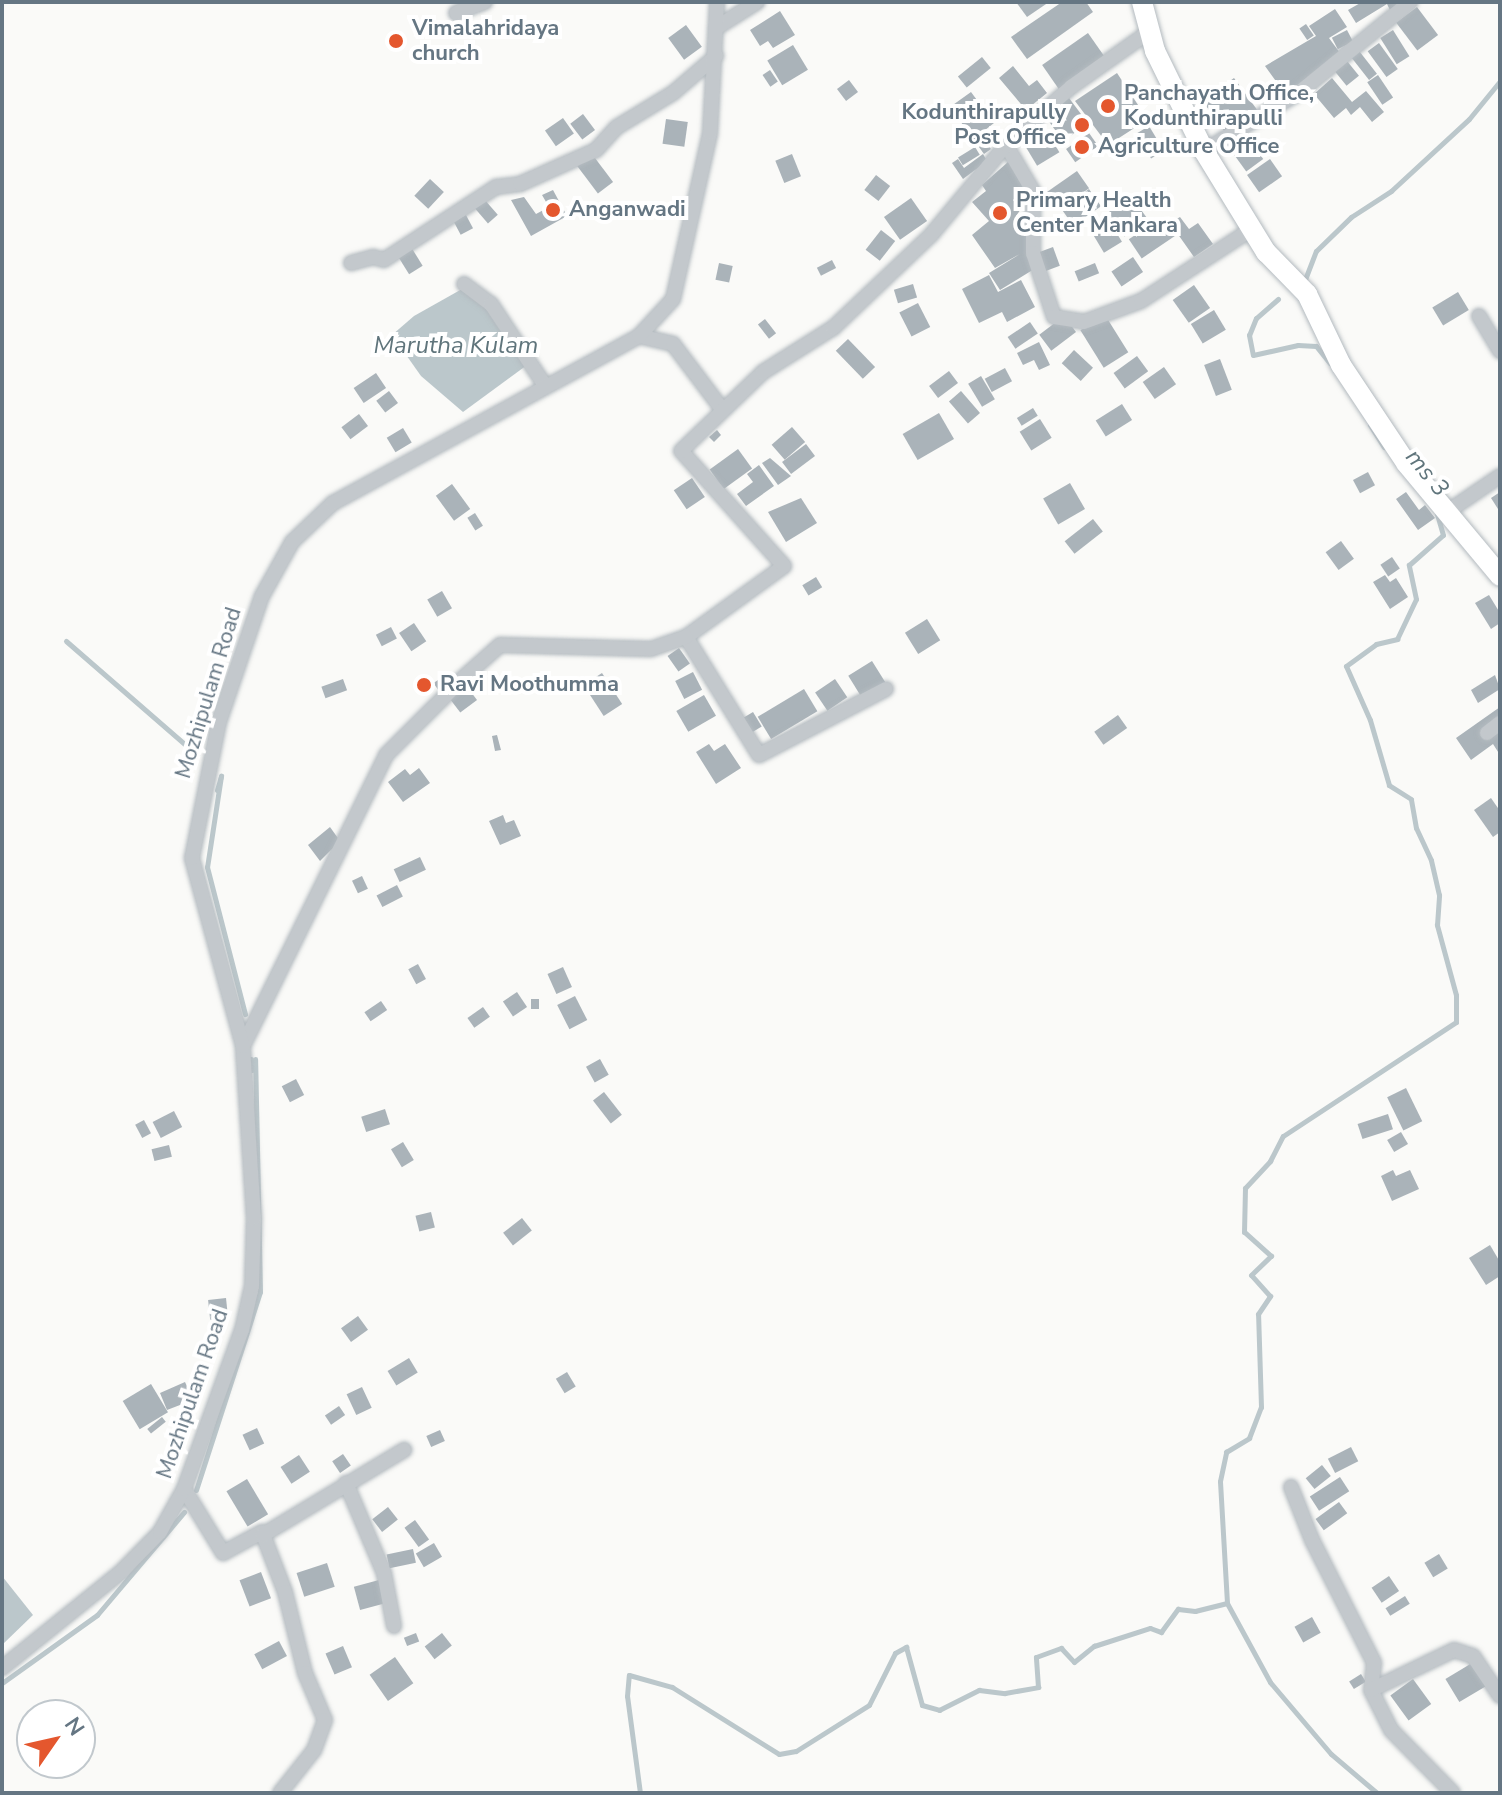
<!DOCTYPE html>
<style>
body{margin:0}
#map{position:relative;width:1502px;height:1795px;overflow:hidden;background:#fafaf8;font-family:"Nunito Sans",sans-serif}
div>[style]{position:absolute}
.water>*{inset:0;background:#bbc7cb}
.stream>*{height:5px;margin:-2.5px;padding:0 2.5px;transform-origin:2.5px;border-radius:2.5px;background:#bbc7cb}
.building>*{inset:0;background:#aab3b9;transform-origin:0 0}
.roads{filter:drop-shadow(0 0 2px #b3babf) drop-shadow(0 0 2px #b3babf)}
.street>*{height:14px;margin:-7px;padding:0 7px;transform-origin:7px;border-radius:7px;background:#c3c8cc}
.secondary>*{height:20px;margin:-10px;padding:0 10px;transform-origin:10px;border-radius:10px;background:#fff}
.dots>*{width:22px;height:22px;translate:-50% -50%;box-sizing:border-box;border:4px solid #fff;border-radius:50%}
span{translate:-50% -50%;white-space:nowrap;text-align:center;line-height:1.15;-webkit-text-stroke:8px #fff;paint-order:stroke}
.poi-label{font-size:22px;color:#657683;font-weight:700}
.left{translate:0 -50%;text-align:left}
.right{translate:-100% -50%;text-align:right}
.street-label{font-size:22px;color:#657683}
.water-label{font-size:24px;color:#60757c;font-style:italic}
.frame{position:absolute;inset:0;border:4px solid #657683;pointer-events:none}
.north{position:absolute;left:16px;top:1699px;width:80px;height:80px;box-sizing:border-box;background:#fff;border:2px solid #c1c8cd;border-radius:50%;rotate:56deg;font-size:22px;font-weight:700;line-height:32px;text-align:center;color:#657683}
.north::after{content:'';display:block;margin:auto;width:28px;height:36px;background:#e4572e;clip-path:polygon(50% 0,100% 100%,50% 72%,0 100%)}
</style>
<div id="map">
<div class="water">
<div style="clip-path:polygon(462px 289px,486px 304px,527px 365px,463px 412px,421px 376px,392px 335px,414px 316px)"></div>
<div style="clip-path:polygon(2px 1576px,33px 1615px,2px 1645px)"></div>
</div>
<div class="stream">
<div style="left:1304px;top:282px;width:33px;rotate:-69deg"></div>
<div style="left:1316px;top:251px;width:49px;rotate:-44.2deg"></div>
<div style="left:1351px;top:217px;width:48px;rotate:-33deg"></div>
<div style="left:1391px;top:191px;width:106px;rotate:-42.7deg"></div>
<div style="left:1469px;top:119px;width:49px;rotate:-50.8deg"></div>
<div style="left:1278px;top:299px;width:29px;rotate:139deg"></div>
<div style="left:1256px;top:318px;width:18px;rotate:112deg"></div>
<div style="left:1249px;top:335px;width:20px;rotate:79deg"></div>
<div style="left:1253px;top:355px;width:46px;rotate:-12.5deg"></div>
<div style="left:1298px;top:345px;width:18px;rotate:3deg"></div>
<div style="left:1316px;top:346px;width:22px;rotate:51deg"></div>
<div style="left:1370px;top:425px;width:26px;rotate:58deg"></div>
<div style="left:66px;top:641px;width:174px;rotate:41deg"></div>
<div style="left:217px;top:790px;width:15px;rotate:-74deg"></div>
<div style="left:221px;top:776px;width:92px;rotate:98.7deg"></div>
<div style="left:207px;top:867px;width:152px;rotate:75.5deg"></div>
<div style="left:251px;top:1059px;width:11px;rotate:85deg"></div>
<div style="left:196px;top:1490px;width:208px;rotate:-72.1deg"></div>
<div style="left:260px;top:1292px;width:233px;rotate:-91.2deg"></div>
<div style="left:2px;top:1683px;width:117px;rotate:-35.6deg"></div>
<div style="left:97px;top:1615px;width:135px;rotate:-49.8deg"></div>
<div style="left:640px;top:1793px;width:98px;rotate:-97.6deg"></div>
<div style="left:627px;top:1696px;width:21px;rotate:-85deg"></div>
<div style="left:629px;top:1675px;width:45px;rotate:15.6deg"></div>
<div style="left:672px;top:1687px;width:126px;rotate:32.1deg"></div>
<div style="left:779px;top:1754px;width:17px;rotate:-10deg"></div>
<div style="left:796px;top:1751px;width:86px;rotate:-32.2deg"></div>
<div style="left:869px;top:1705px;width:58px;rotate:-63.4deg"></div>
<div style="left:895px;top:1653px;width:13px;rotate:-29deg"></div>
<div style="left:906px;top:1647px;width:60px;rotate:74.6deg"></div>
<div style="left:922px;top:1705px;width:18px;rotate:16deg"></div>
<div style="left:939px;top:1710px;width:45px;rotate:-26.6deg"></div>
<div style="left:979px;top:1690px;width:26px;rotate:7deg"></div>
<div style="left:1005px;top:1693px;width:34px;rotate:-10deg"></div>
<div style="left:1038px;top:1687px;width:30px;rotate:-94deg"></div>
<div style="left:1036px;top:1657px;width:27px;rotate:-20deg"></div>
<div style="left:1061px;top:1648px;width:19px;rotate:47deg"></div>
<div style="left:1074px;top:1662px;width:26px;rotate:-39deg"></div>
<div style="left:1094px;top:1646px;width:59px;rotate:-17.8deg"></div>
<div style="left:1150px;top:1628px;width:12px;rotate:20deg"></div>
<div style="left:1161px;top:1632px;width:29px;rotate:-54deg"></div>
<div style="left:1178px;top:1609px;width:17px;rotate:7deg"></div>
<div style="left:1195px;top:1611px;width:33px;rotate:-14deg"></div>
<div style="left:1377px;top:1793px;width:60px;rotate:-139.7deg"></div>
<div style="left:1331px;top:1754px;width:94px;rotate:-130.3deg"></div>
<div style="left:1270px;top:1682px;width:90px;rotate:-118.6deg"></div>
<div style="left:1227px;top:1603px;width:122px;rotate:-93.3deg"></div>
<div style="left:1220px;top:1481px;width:30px;rotate:-78deg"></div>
<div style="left:1226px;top:1452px;width:27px;rotate:-31deg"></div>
<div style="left:1249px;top:1438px;width:33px;rotate:-69deg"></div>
<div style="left:1261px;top:1407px;width:93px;rotate:-91.8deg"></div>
<div style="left:1258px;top:1314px;width:22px;rotate:-56deg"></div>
<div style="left:1270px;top:1296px;width:28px;rotate:-132deg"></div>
<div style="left:1251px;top:1275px;width:28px;rotate:-44deg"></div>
<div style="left:1271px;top:1256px;width:36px;rotate:-138deg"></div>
<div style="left:1244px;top:1232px;width:44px;rotate:-88.7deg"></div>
<div style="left:1245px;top:1188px;width:37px;rotate:-47deg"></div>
<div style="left:1270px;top:1161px;width:28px;rotate:-63deg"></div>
<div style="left:1283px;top:1136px;width:207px;rotate:-33.4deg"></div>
<div style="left:1456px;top:1022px;width:27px;rotate:-90deg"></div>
<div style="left:1456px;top:995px;width:73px;rotate:-105.2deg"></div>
<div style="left:1437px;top:925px;width:30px;rotate:-86deg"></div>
<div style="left:1439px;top:895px;width:36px;rotate:-103deg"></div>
<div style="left:1431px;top:860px;width:35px;rotate:-115deg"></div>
<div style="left:1416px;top:828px;width:29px;rotate:-100deg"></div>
<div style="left:1411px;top:799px;width:26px;rotate:-148deg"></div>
<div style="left:1389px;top:785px;width:68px;rotate:-106.3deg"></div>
<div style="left:1370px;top:720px;width:59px;rotate:-114deg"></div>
<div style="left:1346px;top:666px;width:37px;rotate:-36deg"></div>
<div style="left:1376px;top:644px;width:22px;rotate:-13deg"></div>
<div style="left:1397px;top:639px;width:44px;rotate:-64.6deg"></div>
<div style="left:1416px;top:599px;width:35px;rotate:-102deg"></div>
<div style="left:1409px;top:565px;width:45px;rotate:-41.4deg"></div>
<div style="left:1443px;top:535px;width:22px;rotate:-106deg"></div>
</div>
<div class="building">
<div style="clip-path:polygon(1016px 2px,1049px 2px,1027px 17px)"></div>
<div style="clip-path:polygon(1062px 2px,1086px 2px,1093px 12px,1027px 59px,1011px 37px)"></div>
<div style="clip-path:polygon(1362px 2px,1402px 2px,1390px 10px,1387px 4px,1356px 23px,1348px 10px)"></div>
<div style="left:1417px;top:7px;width:35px;height:26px;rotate:53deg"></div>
<div style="clip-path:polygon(1335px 9px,1347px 27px,1329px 38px,1343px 57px,1286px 95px,1265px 66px,1316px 36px,1309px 26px)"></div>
<div style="clip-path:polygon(780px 11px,795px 35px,773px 48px,768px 41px,760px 46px,750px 30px)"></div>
<div style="left:1306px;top:24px;width:14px;height:8px;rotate:56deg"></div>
<div style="left:686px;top:25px;width:27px;height:22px;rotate:54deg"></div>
<div style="left:1347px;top:30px;width:13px;height:17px;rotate:63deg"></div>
<div style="left:1393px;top:30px;width:31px;height:15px;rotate:58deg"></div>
<div style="left:1088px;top:33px;width:29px;height:56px;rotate:55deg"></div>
<div style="left:1379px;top:43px;width:32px;height:14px;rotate:54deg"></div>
<div style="left:793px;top:45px;width:29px;height:30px;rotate:59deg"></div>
<div style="left:1356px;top:47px;width:34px;height:10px;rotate:52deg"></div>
<div style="left:982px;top:57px;width:14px;height:31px;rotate:51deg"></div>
<div style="left:1347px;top:61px;width:19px;height:16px;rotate:51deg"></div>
<div style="clip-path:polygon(1013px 66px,1029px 86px,1037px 80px,1047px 93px,1026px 110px,999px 78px)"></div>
<div style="left:770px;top:70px;width:14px;height:9px;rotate:56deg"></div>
<div style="clip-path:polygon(1117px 73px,1142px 111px,1130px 118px,1136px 127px,1108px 145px,1075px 101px)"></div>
<div style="left:1378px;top:75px;width:27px;height:13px;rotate:56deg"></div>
<div style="left:1234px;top:78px;width:39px;height:39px;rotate:54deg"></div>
<div style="clip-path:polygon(1332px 78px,1352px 102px,1366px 91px,1384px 112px,1372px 122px,1360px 107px,1351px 115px,1346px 108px,1334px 118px,1314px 94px)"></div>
<div style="left:849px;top:80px;width:15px;height:15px;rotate:53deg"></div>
<div style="clip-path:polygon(971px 92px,994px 123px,980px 134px,991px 149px,984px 154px,950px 107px)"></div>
<div style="clip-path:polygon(1069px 98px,1084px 118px,1076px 124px,1080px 129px,1063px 141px,1045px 116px)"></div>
<div style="left:583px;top:114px;width:20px;height:16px;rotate:53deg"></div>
<div style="left:563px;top:118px;width:19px;height:22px;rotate:55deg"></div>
<div style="left:666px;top:119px;width:22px;height:25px;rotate:8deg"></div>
<div style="left:1149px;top:126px;width:29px;height:15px;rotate:59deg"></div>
<div style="left:1046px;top:130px;width:26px;height:26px;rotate:59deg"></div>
<div style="left:1089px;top:133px;width:16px;height:28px;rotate:55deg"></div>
<div style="left:1245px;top:134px;width:31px;height:21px;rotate:54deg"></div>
<div style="left:975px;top:147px;width:9px;height:20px;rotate:58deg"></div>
<div style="left:592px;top:154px;width:35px;height:19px;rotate:53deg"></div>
<div style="left:792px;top:154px;width:24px;height:18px;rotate:68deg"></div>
<div style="clip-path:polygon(983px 154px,987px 161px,963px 179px,952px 163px,958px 159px,964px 168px)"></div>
<div style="left:1270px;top:159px;width:21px;height:28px;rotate:55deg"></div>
<div style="clip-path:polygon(1008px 162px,1027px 186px,1013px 200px,1021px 209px,1016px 216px,1026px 230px,1026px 250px,1039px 266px,1000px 290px,989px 273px,1020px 254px,995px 268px,972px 235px,989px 221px,972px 202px,986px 191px,982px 185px)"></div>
<div style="left:1077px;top:171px;width:21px;height:38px;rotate:55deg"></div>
<div style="left:876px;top:175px;width:18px;height:19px;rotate:38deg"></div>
<div style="left:430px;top:179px;width:19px;height:23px;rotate:43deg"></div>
<div style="left:1089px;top:189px;width:21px;height:34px;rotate:55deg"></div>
<div style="clip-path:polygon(553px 190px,567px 216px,531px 236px,511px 200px,524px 197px,536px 214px,549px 207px,542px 195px)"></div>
<div style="left:1131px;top:196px;width:29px;height:29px;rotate:54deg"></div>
<div style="left:911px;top:198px;width:28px;height:33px;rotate:55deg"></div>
<div style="left:484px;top:199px;width:21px;height:13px;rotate:49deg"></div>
<div style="left:466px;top:215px;width:15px;height:14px;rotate:62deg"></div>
<div style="left:1107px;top:217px;width:29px;height:21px;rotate:59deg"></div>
<div style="left:1162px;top:217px;width:23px;height:40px;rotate:56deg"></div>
<div style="clip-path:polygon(1180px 217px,1189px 229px,1198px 223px,1213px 244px,1194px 257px,1170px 223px)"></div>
<div style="left:881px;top:230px;width:18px;height:25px;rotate:38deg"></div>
<div style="left:411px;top:247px;width:22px;height:16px;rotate:58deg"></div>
<div style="left:1053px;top:247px;width:20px;height:15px;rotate:70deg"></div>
<div style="left:1133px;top:257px;width:18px;height:26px;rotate:56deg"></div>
<div style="left:832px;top:260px;width:9px;height:17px;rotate:63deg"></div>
<div style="left:719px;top:263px;width:14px;height:17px;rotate:12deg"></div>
<div style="left:1095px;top:263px;width:11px;height:22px;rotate:68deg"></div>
<div style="clip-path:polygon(989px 275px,998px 292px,1021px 280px,1035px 307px,1007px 322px,1002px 312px,979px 323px,962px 289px)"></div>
<div style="left:913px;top:284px;width:14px;height:20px;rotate:73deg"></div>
<div style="left:1194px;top:285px;width:28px;height:26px;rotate:55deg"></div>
<div style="left:1458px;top:292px;width:21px;height:30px;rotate:59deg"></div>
<div style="left:918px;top:303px;width:27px;height:21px;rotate:63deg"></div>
<div style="left:1214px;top:310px;width:23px;height:27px;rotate:59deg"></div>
<div style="left:1105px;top:315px;width:44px;height:29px;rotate:58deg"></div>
<div style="left:1064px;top:316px;width:20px;height:31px;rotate:53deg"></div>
<div style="left:765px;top:319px;width:18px;height:9px;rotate:52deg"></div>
<div style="left:1030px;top:322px;width:14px;height:27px;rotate:56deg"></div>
<div style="left:848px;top:339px;width:39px;height:17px;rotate:46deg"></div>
<div style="clip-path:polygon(1039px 342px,1050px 365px,1039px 370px,1034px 360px,1023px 365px,1017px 353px)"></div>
<div style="left:1074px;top:350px;width:26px;height:18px;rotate:43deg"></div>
<div style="left:1137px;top:356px;width:19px;height:29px;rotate:54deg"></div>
<div style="left:1220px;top:359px;width:33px;height:17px;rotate:69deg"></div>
<div style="left:1164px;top:367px;width:21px;height:26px;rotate:55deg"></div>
<div style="left:1005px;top:368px;width:15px;height:23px;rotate:62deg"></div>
<div style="left:949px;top:371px;width:15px;height:25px;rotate:53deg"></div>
<div style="left:376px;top:373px;width:18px;height:27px;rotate:56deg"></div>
<div style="left:981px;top:376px;width:27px;height:15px;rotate:59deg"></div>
<div style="left:389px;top:391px;width:15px;height:16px;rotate:53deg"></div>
<div style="left:961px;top:391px;width:29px;height:16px;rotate:49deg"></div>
<div style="left:1122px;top:404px;width:19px;height:31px;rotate:58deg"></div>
<div style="left:1033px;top:408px;width:9px;height:19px;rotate:58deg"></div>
<div style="left:939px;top:413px;width:30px;height:42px;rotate:60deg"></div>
<div style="left:359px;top:414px;width:15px;height:22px;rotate:53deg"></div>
<div style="left:1040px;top:419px;width:22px;height:24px;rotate:58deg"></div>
<div style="left:792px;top:427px;width:20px;height:27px;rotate:49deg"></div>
<div style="left:403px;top:428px;width:17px;height:19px;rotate:59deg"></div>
<div style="clip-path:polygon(717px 430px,721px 435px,714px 442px,709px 437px)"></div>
<div style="left:806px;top:444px;width:15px;height:30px;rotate:53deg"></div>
<div style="left:738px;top:449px;width:24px;height:35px;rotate:54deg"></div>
<div style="clip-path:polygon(770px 458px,791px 476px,778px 485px,762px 463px)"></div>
<div style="clip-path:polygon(759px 465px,774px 486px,746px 506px,737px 494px,753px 482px,747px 474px)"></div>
<div style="left:1368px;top:472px;width:15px;height:17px;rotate:62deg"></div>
<div style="left:692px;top:478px;width:23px;height:22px;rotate:56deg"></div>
<div style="left:1070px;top:483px;width:30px;height:31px;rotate:60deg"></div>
<div style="left:452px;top:484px;width:31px;height:20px;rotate:54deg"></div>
<div style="clip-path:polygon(1406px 492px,1419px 510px,1425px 505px,1435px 518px,1418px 530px,1396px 499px)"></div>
<div style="clip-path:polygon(1500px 492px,1500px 507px,1498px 509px,1491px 498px)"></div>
<div style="clip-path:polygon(801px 498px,817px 523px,786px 542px,768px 512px)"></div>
<div style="left:475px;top:513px;width:15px;height:9px;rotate:58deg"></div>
<div style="left:1093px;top:519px;width:16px;height:36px;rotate:52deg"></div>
<div style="left:1341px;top:541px;width:22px;height:19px;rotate:54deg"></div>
<div style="left:1392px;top:557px;width:14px;height:14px;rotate:56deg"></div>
<div style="clip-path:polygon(1385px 575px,1390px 582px,1396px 578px,1408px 597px,1390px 609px,1373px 582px)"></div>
<div style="left:816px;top:577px;width:12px;height:16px;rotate:59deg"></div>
<div style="left:442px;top:591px;width:20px;height:17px;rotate:60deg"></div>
<div style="clip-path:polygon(1489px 595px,1500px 613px,1500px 623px,1491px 629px,1475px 603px)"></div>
<div style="left:927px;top:619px;width:25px;height:26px;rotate:58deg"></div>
<div style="left:414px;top:623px;width:22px;height:18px;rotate:56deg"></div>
<div style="left:391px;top:627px;width:13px;height:17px;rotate:63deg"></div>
<div style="left:679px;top:648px;width:19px;height:14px;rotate:55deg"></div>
<div style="left:872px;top:661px;width:26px;height:28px;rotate:58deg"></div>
<div style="left:693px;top:672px;width:20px;height:20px;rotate:63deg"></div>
<div style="left:602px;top:673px;width:37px;height:22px;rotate:57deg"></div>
<div style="clip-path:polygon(1495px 675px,1500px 689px,1478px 703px,1471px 690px)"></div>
<div style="left:441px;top:678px;width:11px;height:9px;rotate:56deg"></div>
<div style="left:343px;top:679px;width:12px;height:23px;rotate:70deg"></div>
<div style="left:835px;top:679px;width:22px;height:24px;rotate:56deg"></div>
<div style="left:465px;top:684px;width:20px;height:21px;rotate:53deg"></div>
<div style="left:804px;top:689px;width:26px;height:54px;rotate:59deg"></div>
<div style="left:704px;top:695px;width:24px;height:32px;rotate:60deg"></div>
<div style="clip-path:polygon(1500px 707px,1500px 755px,1493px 744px,1471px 760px,1456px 738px)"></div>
<div style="left:753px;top:712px;width:17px;height:17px;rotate:59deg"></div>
<div style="left:1118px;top:715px;width:16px;height:29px;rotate:55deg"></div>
<div style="clip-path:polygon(497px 735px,501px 750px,495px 751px,492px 736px)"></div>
<div style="clip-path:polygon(709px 744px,714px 751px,725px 744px,741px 768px,716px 784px,696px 752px)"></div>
<div style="clip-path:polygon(419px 768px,430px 783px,403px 802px,388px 782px,405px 769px,410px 775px)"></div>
<div style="clip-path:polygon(1491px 798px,1500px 811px,1500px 832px,1493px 837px,1474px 810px)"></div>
<div style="clip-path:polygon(503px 815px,506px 823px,514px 820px,521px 836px,500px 845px,489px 821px)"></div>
<div style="clip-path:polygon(330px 827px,340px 841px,320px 861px,308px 845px)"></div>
<div style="left:420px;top:857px;width:14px;height:29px;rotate:65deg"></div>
<div style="left:362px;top:876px;width:14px;height:11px;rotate:65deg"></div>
<div style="left:397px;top:885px;width:13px;height:23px;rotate:63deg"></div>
<div style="left:418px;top:964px;width:17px;height:11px;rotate:62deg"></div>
<div style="left:563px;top:967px;width:22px;height:17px;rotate:66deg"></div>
<div style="left:517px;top:992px;width:18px;height:17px;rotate:56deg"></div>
<div style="left:575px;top:996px;width:27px;height:20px;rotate:63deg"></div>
<div style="left:531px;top:999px;width:8px;height:10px"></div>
<div style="left:381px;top:1001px;width:11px;height:20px;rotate:56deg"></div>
<div style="left:483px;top:1007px;width:12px;height:19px;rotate:55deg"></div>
<div style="left:600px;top:1059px;width:18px;height:16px;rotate:61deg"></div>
<div style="left:296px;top:1079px;width:18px;height:16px;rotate:63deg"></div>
<div style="left:1406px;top:1088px;width:37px;height:21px;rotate:64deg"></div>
<div style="left:604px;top:1092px;width:29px;height:14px;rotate:52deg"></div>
<div style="left:385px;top:1109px;width:16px;height:25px;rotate:72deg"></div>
<div style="left:174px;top:1111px;width:18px;height:24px;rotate:63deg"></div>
<div style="left:1388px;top:1114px;width:16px;height:32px;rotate:72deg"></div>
<div style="left:144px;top:1120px;width:15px;height:10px;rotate:62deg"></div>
<div style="left:1401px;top:1132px;width:14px;height:16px;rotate:60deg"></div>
<div style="left:403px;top:1142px;width:21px;height:14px;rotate:59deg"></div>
<div style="left:169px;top:1145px;width:12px;height:18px;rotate:76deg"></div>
<div style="clip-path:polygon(1393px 1170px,1396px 1176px,1410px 1170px,1419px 1189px,1392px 1201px,1381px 1176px)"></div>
<div style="left:431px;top:1212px;width:16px;height:16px;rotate:76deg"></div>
<div style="left:522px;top:1218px;width:16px;height:24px;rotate:52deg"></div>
<div style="clip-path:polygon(1490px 1245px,1500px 1262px,1500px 1276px,1486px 1285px,1469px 1258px)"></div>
<div style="left:226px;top:1298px;width:20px;height:18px;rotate:84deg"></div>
<div style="left:358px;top:1316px;width:17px;height:21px;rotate:54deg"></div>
<div style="left:409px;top:1358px;width:17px;height:25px;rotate:59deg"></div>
<div style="left:567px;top:1372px;width:17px;height:13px;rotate:59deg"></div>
<div style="clip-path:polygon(185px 1382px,197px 1409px,184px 1415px,180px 1405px,167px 1410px,160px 1393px)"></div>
<div style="left:151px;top:1384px;width:33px;height:33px;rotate:59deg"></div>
<div style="left:362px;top:1387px;width:23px;height:17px;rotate:65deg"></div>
<div style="left:339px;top:1406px;width:11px;height:17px;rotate:56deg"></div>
<div style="left:162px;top:1417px;width:6px;height:19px;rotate:51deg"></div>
<div style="left:257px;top:1428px;width:17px;height:16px;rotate:65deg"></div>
<div style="left:440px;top:1430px;width:12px;height:15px;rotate:66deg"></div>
<div style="left:1351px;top:1447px;width:16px;height:26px;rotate:63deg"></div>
<div style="left:343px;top:1454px;width:14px;height:13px;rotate:56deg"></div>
<div style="left:299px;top:1455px;width:20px;height:22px;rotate:57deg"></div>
<div style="left:1322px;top:1465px;width:14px;height:21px;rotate:51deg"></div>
<div style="left:1340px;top:1477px;width:17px;height:36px;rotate:57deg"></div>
<div style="left:247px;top:1479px;width:41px;height:24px;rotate:59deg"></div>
<div style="left:1339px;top:1502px;width:14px;height:29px;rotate:54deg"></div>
<div style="left:388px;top:1507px;width:16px;height:20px;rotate:52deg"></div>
<div style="left:415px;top:1520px;width:24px;height:13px;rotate:54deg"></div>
<div style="left:434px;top:1543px;width:16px;height:21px;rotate:60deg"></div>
<div style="left:413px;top:1549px;width:14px;height:27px;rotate:78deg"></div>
<div style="left:1439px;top:1554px;width:17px;height:17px;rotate:59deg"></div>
<div style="left:327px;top:1563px;width:25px;height:32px;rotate:72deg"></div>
<div style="left:261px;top:1572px;width:28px;height:23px;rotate:69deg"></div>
<div style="left:1389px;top:1576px;width:18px;height:21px;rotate:56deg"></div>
<div style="left:379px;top:1580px;width:24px;height:26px;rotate:75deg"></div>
<div style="left:1405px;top:1596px;width:9px;height:23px;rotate:58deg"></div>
<div style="left:1312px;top:1617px;width:18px;height:20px;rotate:61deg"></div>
<div style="left:416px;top:1633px;width:9px;height:13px;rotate:69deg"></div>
<div style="left:442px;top:1633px;width:16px;height:22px;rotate:52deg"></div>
<div style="left:279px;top:1641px;width:17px;height:28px;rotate:62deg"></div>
<div style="left:343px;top:1646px;width:23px;height:19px;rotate:67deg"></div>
<div style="left:395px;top:1657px;width:32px;height:31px;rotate:55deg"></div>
<div style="left:1472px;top:1663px;width:27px;height:31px;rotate:59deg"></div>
<div style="left:1361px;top:1674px;width:9px;height:14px;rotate:58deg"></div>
<div style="left:1413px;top:1679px;width:31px;height:28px;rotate:54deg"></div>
</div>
<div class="roads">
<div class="street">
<div style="left:456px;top:13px;width:31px;rotate:-21deg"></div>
<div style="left:716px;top:28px;width:49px;rotate:-32.4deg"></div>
<div style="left:1006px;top:145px;width:53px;rotate:59.6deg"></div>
<div style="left:1033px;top:191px;width:62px;rotate:90deg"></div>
<div style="left:1033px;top:253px;width:67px;rotate:71.8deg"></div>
<div style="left:1054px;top:317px;width:30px;rotate:9deg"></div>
<div style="left:1084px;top:322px;width:61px;rotate:-20.2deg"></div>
<div style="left:1141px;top:301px;width:132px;rotate:-33deg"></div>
<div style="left:1204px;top:151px;width:114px;rotate:-31.7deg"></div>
<div style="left:1301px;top:91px;width:141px;rotate:-39.2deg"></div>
<div style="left:351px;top:263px;width:23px;rotate:-15deg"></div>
<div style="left:373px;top:257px;width:11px;rotate:15deg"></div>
<div style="left:384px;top:260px;width:134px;rotate:-33.1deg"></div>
<div style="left:496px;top:187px;width:24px;rotate:-7deg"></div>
<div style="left:520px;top:184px;width:83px;rotate:-24.1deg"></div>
<div style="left:596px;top:150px;width:31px;rotate:-48deg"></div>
<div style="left:617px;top:127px;width:66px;rotate:-31.3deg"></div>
<div style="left:673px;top:93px;width:57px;rotate:-40.7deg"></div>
<div style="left:464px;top:284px;width:34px;rotate:37deg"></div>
<div style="left:491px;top:304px;width:96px;rotate:56.5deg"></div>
<div style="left:1479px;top:316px;width:41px;rotate:59deg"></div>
<div style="left:639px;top:336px;width:35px;rotate:13deg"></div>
<div style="left:673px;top:344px;width:81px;rotate:53deg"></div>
<div style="left:1447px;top:512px;width:64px;rotate:-34.2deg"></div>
<div style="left:886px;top:689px;width:143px;rotate:152.5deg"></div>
<div style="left:759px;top:755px;width:139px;rotate:-121.7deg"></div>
<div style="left:686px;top:637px;width:121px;rotate:-35.9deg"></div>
<div style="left:784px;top:566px;width:154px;rotate:-131.8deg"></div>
<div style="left:681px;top:451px;width:114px;rotate:-43.9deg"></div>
<div style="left:763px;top:372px;width:83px;rotate:-32.2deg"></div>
<div style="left:833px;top:328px;width:135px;rotate:-43.5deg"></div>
<div style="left:931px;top:235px;width:117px;rotate:-50.2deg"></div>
<div style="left:1006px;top:145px;width:87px;rotate:-41.7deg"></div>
<div style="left:1071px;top:87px;width:97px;rotate:-35.3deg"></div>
<div style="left:1487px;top:733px;width:16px;rotate:-38deg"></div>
<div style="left:243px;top:1046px;width:324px;rotate:-63.8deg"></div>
<div style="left:386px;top:755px;width:109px;rotate:-45deg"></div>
<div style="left:463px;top:678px;width:50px;rotate:-41.7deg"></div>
<div style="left:500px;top:645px;width:151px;rotate:1.5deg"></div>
<div style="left:651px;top:649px;width:37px;rotate:-19deg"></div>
<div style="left:346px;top:1483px;width:98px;rotate:67.1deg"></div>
<div style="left:384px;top:1573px;width:54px;rotate:79.3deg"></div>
<div style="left:1291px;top:1487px;width:57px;rotate:68.4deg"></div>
<div style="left:1312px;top:1540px;width:138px;rotate:63.2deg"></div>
<div style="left:1374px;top:1663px;width:27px;rotate:96deg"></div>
<div style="left:1371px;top:1690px;width:45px;rotate:63.4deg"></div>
<div style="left:1391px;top:1730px;width:88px;rotate:45.5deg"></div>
<div style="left:184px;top:1489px;width:75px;rotate:58.6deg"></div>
<div style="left:223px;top:1553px;width:44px;rotate:-28.3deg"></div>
<div style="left:262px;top:1532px;width:64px;rotate:69deg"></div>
<div style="left:285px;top:1592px;width:83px;rotate:76.1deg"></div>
<div style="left:305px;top:1673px;width:51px;rotate:66.9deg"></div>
<div style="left:325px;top:1720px;width:32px;rotate:110deg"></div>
<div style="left:314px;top:1750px;width:55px;rotate:128.3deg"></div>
<div style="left:263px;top:1535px;width:165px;rotate:-31.1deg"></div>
<div style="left:2px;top:1668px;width:154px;rotate:-38.9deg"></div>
<div style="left:122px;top:1571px;width:54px;rotate:-45.7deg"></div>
<div style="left:160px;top:1532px;width:49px;rotate:-60.8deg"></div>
<div style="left:184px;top:1489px;width:169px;rotate:-70deg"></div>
<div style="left:242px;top:1330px;width:45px;rotate:-77.2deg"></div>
<div style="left:252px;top:1286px;width:68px;rotate:-88.3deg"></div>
<div style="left:254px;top:1218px;width:172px;rotate:-93.7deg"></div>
<div style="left:243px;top:1046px;width:195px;rotate:-105.2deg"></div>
<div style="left:192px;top:858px;width:139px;rotate:-78.8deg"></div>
<div style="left:219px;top:722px;width:133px;rotate:-71.2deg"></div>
<div style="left:262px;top:596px;width:62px;rotate:-60.9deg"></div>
<div style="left:292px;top:542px;width:57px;rotate:-43.6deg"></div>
<div style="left:333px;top:503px;width:349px;rotate:-28.6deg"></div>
<div style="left:639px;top:336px;width:50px;rotate:-47.4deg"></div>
<div style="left:673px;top:299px;width:170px;rotate:-77.4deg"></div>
<div style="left:710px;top:133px;width:131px;rotate:-86.9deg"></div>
<div style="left:1371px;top:1690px;width:92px;rotate:-25.7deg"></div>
<div style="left:1454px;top:1650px;width:20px;rotate:18deg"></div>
<div style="left:1473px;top:1656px;width:48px;rotate:56deg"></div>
</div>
<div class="secondary">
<div style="left:1142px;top:2px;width:51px;rotate:75.1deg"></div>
<div style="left:1155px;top:51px;width:111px;rotate:63.9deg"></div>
<div style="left:1204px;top:151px;width:119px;rotate:58.5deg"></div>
<div style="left:1266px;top:252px;width:59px;rotate:45.7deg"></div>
<div style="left:1307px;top:294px;width:79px;rotate:64.4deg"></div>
<div style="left:1341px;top:365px;width:118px;rotate:56.4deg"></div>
<div style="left:1406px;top:463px;width:147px;rotate:50.2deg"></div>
</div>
</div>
<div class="dots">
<div style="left:396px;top:41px;background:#e4572e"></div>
<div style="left:1108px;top:106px;background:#e4572e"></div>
<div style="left:1082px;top:125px;background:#e4572e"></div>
<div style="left:1082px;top:147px;background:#e4572e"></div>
<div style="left:553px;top:210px;background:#e4572e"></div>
<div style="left:1000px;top:213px;background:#e4572e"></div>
<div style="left:424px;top:685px;background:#e4572e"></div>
</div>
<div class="poi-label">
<span class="left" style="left:412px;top:41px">Vimalahridaya<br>church</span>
<span class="left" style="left:1124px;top:106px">Panchayath Office,<br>Kodunthirapulli</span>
<span class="right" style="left:1066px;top:125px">Kodunthirapully<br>Post Office</span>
<span class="left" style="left:1098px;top:147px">Agriculture Office</span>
<span class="left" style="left:1016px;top:213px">Primary Health<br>Center Mankara</span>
<span class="left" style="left:569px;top:210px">Anganwadi</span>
<span class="left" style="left:440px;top:685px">Ravi Moothumma</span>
</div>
<div class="street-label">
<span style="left:209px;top:693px;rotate:-73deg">Mozhipulam Road</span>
<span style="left:193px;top:1394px;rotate:-71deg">Mozhipulam Road</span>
</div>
<div class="water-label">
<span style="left:456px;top:346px">Marutha Kulam</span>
<span style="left:1427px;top:473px;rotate:51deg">ms 3</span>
</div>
<div class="frame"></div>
<div class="north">N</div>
</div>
